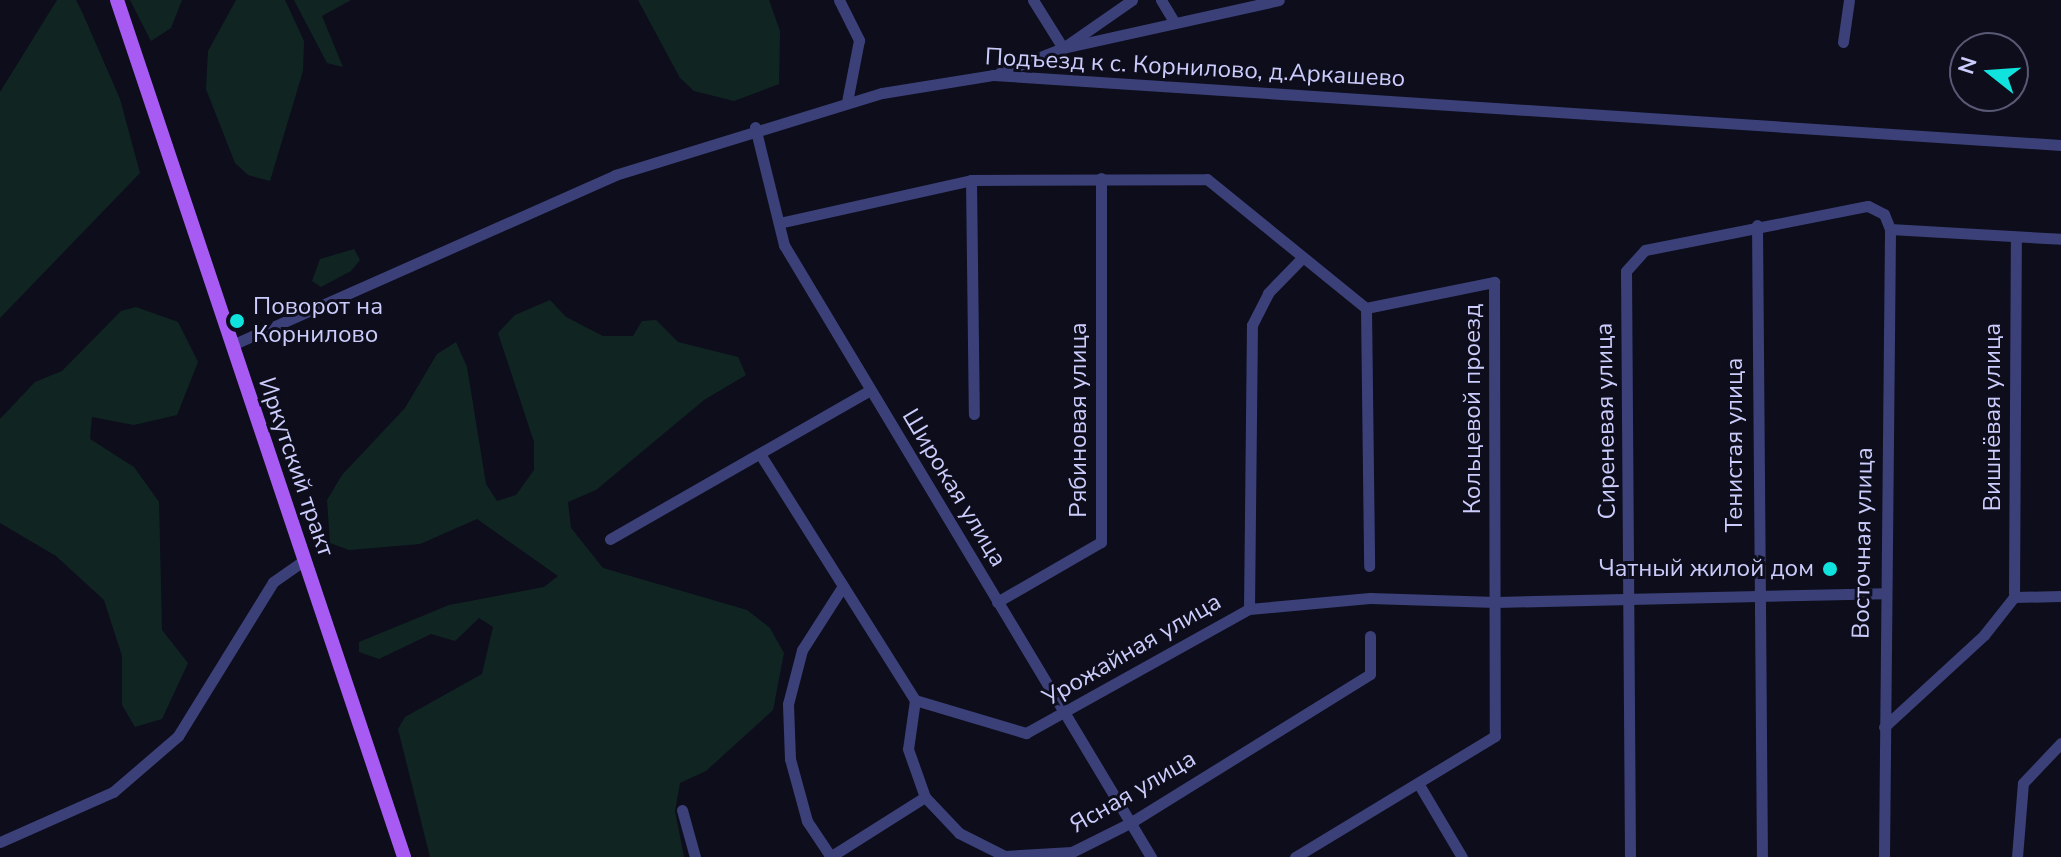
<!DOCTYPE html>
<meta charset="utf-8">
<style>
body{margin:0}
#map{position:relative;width:2061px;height:857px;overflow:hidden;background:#0d0d1c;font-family:"Nunito Sans",sans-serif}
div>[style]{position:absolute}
.green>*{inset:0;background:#102522}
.minor>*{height:11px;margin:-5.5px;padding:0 5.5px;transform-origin:5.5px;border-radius:5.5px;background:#3b4078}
.major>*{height:14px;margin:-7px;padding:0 7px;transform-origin:7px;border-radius:7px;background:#a75bf3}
.dots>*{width:22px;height:22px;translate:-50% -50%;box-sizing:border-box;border:4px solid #0d0d1c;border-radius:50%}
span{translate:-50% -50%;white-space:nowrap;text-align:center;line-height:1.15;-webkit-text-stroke:6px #0d0d1c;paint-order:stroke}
.street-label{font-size:24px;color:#cbccfb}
.poi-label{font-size:24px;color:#cbccfb}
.left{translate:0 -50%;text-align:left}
.right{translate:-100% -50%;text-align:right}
.north{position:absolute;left:1949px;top:32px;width:80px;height:80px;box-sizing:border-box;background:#0d0d1c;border:2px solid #595975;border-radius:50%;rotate:287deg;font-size:22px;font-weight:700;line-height:32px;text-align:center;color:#cbccfb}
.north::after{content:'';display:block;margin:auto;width:28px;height:36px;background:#10e2de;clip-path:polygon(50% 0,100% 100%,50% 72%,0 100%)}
</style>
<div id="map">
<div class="green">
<div style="clip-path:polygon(57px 0,76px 0,83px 14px,120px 99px,140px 173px,0 318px,0 92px)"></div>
<div style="clip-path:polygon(130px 0,182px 0,171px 28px,151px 41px)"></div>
<div style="clip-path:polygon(236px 0,285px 0,304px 41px,303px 71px,270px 181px,248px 175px,235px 163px,206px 89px,208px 51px)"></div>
<div style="clip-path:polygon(294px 0,351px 0,322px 16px,343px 67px,327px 63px)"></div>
<div style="clip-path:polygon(638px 0,769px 0,780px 31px,779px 84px,734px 101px,694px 91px,680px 78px)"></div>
<div style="clip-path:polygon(354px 249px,360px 260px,351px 271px,321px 287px,312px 281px,320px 259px)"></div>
<div style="clip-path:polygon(550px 300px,566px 317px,603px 336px,633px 336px,642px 321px,656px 320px,678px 342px,738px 357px,746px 375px,704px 400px,596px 490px,568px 502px,571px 528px,603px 568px,747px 610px,770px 628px,784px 653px,773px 710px,706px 771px,680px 783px,675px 811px,684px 857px,430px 857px,398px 729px,405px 717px,482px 674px,493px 627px,479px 618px,455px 641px,431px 634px,379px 659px,359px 652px,359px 642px,449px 605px,544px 587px,558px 576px,477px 519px,420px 544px,349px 550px,330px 543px,327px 500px,342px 475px,405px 408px,437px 354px,456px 342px,467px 367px,486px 484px,497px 501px,516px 495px,534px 470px,534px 442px,498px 333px,515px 315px)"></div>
<div style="clip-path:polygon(136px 307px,178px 322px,198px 362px,177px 415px,134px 425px,92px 417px,90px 439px,134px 467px,159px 502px,162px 630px,188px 663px,162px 719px,135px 727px,122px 705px,122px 656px,104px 600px,56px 556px,0 523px,0 419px,35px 382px,62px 371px,121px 311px)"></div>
</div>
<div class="minor">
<div style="left:839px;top:0;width:45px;rotate:63.4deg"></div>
<div style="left:859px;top:40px;width:63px;rotate:101deg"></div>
<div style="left:1033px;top:0;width:57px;rotate:58deg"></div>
<div style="left:1063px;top:48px;width:84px;rotate:-34.8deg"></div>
<div style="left:1161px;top:0;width:26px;rotate:59deg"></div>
<div style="left:1843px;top:42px;width:42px;rotate:-81.9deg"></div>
<div style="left:999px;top:73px;width:69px;rotate:-21.3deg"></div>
<div style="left:1063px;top:48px;width:221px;rotate:-12.5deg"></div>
<div style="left:755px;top:127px;width:122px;rotate:76.2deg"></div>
<div style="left:784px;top:245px;width:714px;rotate:59.05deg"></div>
<div style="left:971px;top:180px;width:234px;rotate:89.3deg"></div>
<div style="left:779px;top:223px;width:197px;rotate:-12.6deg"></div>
<div style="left:971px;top:180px;width:236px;rotate:-0.2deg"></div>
<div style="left:1207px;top:179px;width:205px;rotate:39.1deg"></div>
<div style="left:1366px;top:308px;width:131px;rotate:-11.5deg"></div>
<div style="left:1494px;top:282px;width:454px;rotate:89.9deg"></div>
<div style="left:1495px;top:736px;width:234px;rotate:148.8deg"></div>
<div style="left:1757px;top:225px;width:632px;rotate:89.55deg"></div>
<div style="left:1366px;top:308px;width:258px;rotate:89.3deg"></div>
<div style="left:232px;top:345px;width:419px;rotate:-23.9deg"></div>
<div style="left:615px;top:175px;width:279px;rotate:-17.1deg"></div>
<div style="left:882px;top:93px;width:112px;rotate:-9.2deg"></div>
<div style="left:993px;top:75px;width:1070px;rotate:3.75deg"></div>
<div style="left:760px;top:454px;width:291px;rotate:57.8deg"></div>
<div style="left:915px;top:700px;width:116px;rotate:16.6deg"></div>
<div style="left:1026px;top:733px;width:255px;rotate:-29.1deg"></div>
<div style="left:1249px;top:609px;width:284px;rotate:-89.4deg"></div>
<div style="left:1252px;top:325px;width:36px;rotate:-63deg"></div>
<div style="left:1268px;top:293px;width:50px;rotate:-45.8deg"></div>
<div style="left:610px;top:539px;width:300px;rotate:-29.8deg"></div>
<div style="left:2014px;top:597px;width:360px;rotate:-89.7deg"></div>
<div style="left:997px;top:602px;width:120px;rotate:-30deg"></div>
<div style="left:1101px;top:542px;width:364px;rotate:-90deg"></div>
<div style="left:1249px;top:609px;width:121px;rotate:-5.2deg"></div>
<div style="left:1370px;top:598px;width:126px;rotate:1.8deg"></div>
<div style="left:1496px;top:602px;width:388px;rotate:-1.3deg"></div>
<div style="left:915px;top:700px;width:49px;rotate:98.1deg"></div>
<div style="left:908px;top:749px;width:51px;rotate:70.5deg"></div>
<div style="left:925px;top:797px;width:50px;rotate:46.6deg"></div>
<div style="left:959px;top:833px;width:51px;rotate:26.6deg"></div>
<div style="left:1005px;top:856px;width:67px;rotate:-3.4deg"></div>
<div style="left:1072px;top:852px;width:65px;rotate:-26.6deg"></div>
<div style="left:1130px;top:823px;width:282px;rotate:-31.8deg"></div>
<div style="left:1370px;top:674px;width:38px;rotate:-90deg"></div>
<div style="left:1884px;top:727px;width:136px;rotate:-42.6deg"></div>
<div style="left:1984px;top:635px;width:48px;rotate:-51.7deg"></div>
<div style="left:2014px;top:597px;width:47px;rotate:-1.2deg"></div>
<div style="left:1418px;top:783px;width:86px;rotate:59.3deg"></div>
<div style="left:682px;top:810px;width:49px;rotate:74.5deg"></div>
<div style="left:0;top:842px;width:124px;rotate:-23.9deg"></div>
<div style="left:113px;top:792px;width:86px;rotate:-40.7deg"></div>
<div style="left:178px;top:736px;width:181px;rotate:-58.3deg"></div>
<div style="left:273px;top:582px;width:38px;rotate:-35deg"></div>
<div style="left:830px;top:857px;width:112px;rotate:-32.3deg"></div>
<div style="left:831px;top:857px;width:43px;rotate:-123.7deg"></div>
<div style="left:807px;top:821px;width:64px;rotate:-105.3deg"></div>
<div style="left:790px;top:759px;width:55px;rotate:-92.1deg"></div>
<div style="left:788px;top:704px;width:56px;rotate:-75.5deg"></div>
<div style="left:802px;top:650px;width:76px;rotate:-57.4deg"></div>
<div style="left:1630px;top:857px;width:586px;rotate:-90.39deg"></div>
<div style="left:1626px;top:271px;width:28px;rotate:-48deg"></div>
<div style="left:1645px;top:250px;width:227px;rotate:-11.2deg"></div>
<div style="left:1868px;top:206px;width:18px;rotate:27deg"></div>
<div style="left:1884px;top:214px;width:16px;rotate:68deg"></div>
<div style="left:1890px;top:229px;width:171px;rotate:3.3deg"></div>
<div style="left:1884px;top:857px;width:628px;rotate:-89.45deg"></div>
<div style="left:2017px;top:857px;width:74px;rotate:-85.4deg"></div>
<div style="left:2023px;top:783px;width:55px;rotate:-46.5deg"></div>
</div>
<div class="major">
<div style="left:117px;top:0;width:904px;rotate:71.48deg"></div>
</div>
<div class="dots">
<div style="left:237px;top:321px;background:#10e2de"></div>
<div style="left:1830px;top:569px;background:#10e2de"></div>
</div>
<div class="street-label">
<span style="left:1195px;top:68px;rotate:3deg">Подъезд к с. Корнилово, д.Аркашево</span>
<span style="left:1473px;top:409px;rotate:-90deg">Кольцевой проезд</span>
<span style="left:1993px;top:417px;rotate:-90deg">Вишнёвая улица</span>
<span style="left:1079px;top:420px;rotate:-90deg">Рябиновая улица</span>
<span style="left:1606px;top:421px;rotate:-91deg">Сиреневая улица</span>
<span style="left:1735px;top:445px;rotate:-90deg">Тенистая улица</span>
<span style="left:296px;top:467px;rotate:71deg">Иркутский тракт</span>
<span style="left:954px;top:488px;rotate:59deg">Широкая улица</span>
<span style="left:1863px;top:543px;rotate:-89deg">Восточная улица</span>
<span style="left:1132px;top:650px;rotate:-30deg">Урожайная улица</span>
<span style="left:1133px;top:792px;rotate:-30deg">Ясная улица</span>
</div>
<div class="poi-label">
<span class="left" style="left:253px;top:321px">Поворот на<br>Корнилово</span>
<span class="right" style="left:1814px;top:569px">Чатный жилой дом</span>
</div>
<div class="north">N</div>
</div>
